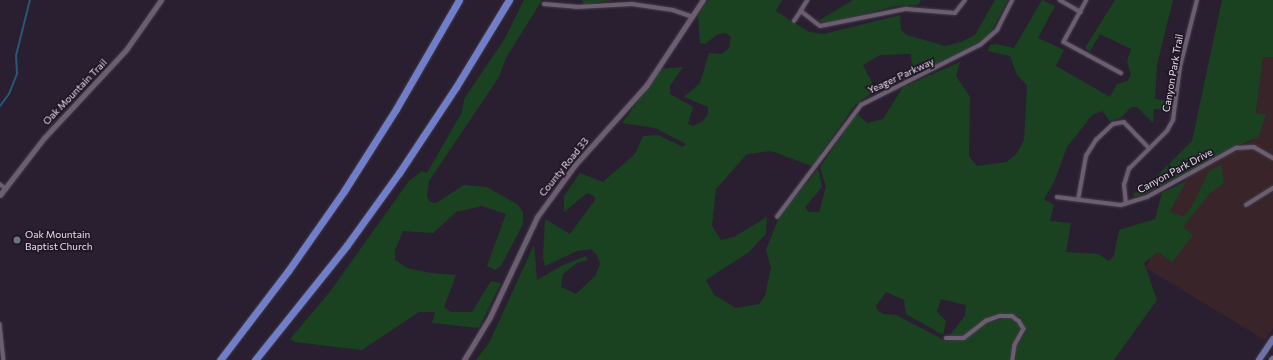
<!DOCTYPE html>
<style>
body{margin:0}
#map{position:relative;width:1273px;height:360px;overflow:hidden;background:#2a1f30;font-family:Commissioner,sans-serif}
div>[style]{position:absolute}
.industrial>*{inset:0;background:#392529}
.green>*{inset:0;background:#1a4220}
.stream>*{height:1.5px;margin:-0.75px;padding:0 0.75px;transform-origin:0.75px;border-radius:0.75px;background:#285778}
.roads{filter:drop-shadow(0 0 1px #453d4b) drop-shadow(0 0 1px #453d4b)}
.minor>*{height:3.5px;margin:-1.75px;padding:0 1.75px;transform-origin:1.75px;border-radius:1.75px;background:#6b5e71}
.tertiary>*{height:4.5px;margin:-2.25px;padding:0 2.25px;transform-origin:2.25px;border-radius:2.25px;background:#6b5e71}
.primary>*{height:5.5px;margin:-2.75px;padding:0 2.75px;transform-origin:2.75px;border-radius:2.75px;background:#6f72a7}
.motorway>*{height:7px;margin:-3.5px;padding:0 3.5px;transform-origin:3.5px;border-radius:3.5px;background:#717fcb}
.dots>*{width:11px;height:11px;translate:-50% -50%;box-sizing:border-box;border:2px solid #201626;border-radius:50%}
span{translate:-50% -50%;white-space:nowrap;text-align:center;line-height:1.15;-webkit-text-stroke:3.5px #201626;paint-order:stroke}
.street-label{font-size:10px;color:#e8e1ec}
.poi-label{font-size:10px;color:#e8e1ec}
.left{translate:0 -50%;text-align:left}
</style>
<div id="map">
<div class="industrial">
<div style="clip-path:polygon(1263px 57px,1273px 57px,1273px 328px,1265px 340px,1146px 268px,1187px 176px,1253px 140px)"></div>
</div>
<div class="green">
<div style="clip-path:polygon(524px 0,542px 0,506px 58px,499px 77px,429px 181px,427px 197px,430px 202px,436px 203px,464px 185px,487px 187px,517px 204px,523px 212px,523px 224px,501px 266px,495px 270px,487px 266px,506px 214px,482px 206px,456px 212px,433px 233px,403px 231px,395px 250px,395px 260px,407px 268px,431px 273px,456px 275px,444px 307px,451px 312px,472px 312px,491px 281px,501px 283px,479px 328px,432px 323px,435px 312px,419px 312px,362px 350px,295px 342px,290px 339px,329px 293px,409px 181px,422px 171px,427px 173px,462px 112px,464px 99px,504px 40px)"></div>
<div style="clip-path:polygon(582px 0,613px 0,584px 4px)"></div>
<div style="clip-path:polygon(708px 0,782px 0,776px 11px,809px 32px,824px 34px,900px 15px,901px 30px,907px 35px,945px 46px,961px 42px,975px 35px,995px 0,1008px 0,989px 36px,937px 66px,917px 70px,912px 66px,911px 54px,880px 55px,863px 65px,876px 90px,855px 105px,812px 166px,771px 151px,747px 154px,716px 189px,712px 226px,721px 240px,734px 237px,767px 217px,766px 234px,749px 252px,706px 280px,714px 295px,736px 308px,759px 304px,765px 296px,771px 268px,766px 250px,779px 217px,818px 169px,822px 187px,805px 207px,809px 212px,819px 212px,826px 187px,820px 167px,857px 113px,867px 123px,883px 119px,903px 87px,960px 62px,956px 76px,970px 97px,969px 156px,977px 166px,1007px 162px,1017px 153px,1024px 140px,1027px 85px,1017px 75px,1010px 56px,988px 51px,990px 45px,996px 44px,1014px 48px,1042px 0,1055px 6px,1038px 38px,1064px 50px,1056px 66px,1110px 97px,1117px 84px,1127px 81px,1131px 75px,1127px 61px,1131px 49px,1100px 34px,1090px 51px,1085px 48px,1115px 0,1173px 0,1157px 65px,1155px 99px,1175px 102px,1173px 110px,1154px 109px,1153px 123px,1137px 107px,1131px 107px,1122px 117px,1110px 121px,1102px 111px,1092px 115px,1067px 147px,1054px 182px,1044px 199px,1054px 205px,1050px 221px,1071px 223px,1066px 252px,1098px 254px,1109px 261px,1114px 256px,1119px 230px,1155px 219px,1162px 193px,1186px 181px,1170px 212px,1183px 217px,1191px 208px,1209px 171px,1221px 165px,1224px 183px,1210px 193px,1183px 227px,1193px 235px,1172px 262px,1158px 252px,1144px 263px,1157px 300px,1114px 360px,1015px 360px,1016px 348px,1026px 330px,1019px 317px,1012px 314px,1000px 314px,984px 319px,962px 337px,952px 338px,949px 336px,965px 316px,966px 305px,941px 299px,937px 312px,946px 321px,943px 335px,906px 314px,904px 300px,886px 292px,876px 306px,877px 310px,883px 314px,896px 315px,946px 341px,964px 340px,986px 323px,1011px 317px,1018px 321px,1022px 329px,1013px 348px,1011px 360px,476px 360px,489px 343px,534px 245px,537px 280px,563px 265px,586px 256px,588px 260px,577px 263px,563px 274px,561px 287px,576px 294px,595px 276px,600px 264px,597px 255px,591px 249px,577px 251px,545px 266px,543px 257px,545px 219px,570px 234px,595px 200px,594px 196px,587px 193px,564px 212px,564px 196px,580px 173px,603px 182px,635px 154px,643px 136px,658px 135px,683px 147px,686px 144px,655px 128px,622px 123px,661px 69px,683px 67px,670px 86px,670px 94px,693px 107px,688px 124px,693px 126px,703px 121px,708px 114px,708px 107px,684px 97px,700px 83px,709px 53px,722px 54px,729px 48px,731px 37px,726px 33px,718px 34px,705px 44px,700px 43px,698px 15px)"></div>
<div style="clip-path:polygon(853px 0,921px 0,918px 5px,896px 6px,827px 23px,818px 21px)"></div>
<div style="clip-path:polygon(1222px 0,1273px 0,1273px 57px,1263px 57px,1256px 113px,1266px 115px,1258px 137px,1230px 149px,1145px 194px,1134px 197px,1133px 193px,1142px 191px,1192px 141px)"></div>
</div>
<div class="stream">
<div style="left:0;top:106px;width:15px;rotate:-53deg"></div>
<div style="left:9px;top:94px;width:22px;rotate:-68deg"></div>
<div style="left:17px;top:74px;width:18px;rotate:-93deg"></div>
<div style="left:16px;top:56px;width:58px;rotate:-76deg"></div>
</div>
<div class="roads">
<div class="minor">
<div style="left:808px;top:0;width:13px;rotate:122deg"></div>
<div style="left:801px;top:11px;width:24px;rotate:38deg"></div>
<div style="left:820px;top:26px;width:88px;rotate:-11.2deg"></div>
<div style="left:906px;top:9px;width:49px;rotate:4.7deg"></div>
<div style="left:955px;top:13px;width:16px;rotate:-52deg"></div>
<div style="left:1060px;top:0;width:24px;rotate:30deg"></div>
<div style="left:1087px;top:0;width:48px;rotate:118.7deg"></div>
<div style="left:1064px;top:42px;width:65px;rotate:28.5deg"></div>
<div style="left:544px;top:4px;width:32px;rotate:5deg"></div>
<div style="left:576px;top:7px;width:56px;rotate:-3.1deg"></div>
<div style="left:632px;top:4px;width:41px;rotate:8.3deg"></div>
<div style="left:673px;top:10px;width:21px;rotate:19deg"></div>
<div style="left:794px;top:21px;width:12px;rotate:-55deg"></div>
<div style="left:0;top:184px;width:6px;rotate:39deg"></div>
<div style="left:1057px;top:197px;width:64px;rotate:7.1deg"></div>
<div style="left:1121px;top:205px;width:27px;rotate:-17deg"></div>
<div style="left:1147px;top:197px;width:102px;rotate:-28.8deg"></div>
<div style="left:1236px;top:148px;width:18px;rotate:-3deg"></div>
<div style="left:1254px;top:147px;width:22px;rotate:30deg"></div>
<div style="left:1078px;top:200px;width:45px;rotate:-79.7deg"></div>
<div style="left:1086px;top:156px;width:19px;rotate:-58deg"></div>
<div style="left:1096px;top:140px;width:23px;rotate:-43deg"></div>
<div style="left:1113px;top:124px;width:11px;rotate:-10deg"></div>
<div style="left:1124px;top:122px;width:36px;rotate:46deg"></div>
<div style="left:1126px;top:204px;width:19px;rotate:-96deg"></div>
<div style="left:1124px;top:185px;width:17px;rotate:-73deg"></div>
<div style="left:1129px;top:169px;width:54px;rotate:-45deg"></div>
<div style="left:1167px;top:131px;width:13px;rotate:-61deg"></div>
<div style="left:1173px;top:120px;width:53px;rotate:-82.5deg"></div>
<div style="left:1180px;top:67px;width:69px;rotate:-75.8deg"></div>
<div style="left:1246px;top:205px;width:32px;rotate:-32deg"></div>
<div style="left:777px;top:217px;width:140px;rotate:-53.1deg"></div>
<div style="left:861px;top:105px;width:133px;rotate:-26.8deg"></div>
<div style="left:980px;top:45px;width:23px;rotate:-41deg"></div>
<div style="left:997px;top:30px;width:34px;rotate:-63deg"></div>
<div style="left:0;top:324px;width:36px;rotate:84deg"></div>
<div style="left:946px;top:338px;width:18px"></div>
<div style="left:964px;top:338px;width:28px;rotate:-38deg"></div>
<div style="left:986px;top:321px;width:15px;rotate:-20deg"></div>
<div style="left:1000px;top:316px;width:12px"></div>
<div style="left:1012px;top:316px;width:9px;rotate:36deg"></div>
<div style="left:1019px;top:321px;width:9px;rotate:58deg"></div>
<div style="left:1024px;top:329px;width:18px;rotate:119deg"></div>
<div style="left:1015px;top:345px;width:15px;rotate:98deg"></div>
</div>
<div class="tertiary">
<div style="left:0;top:195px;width:72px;rotate:-52.3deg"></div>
<div style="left:44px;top:138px;width:120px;rotate:-47deg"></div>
<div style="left:126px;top:50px;width:61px;rotate:-55deg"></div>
<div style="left:464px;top:360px;width:50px;rotate:-58.8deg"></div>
<div style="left:490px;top:317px;width:110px;rotate:-64.8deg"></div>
<div style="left:537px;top:217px;width:64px;rotate:-53.8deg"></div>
<div style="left:575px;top:165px;width:106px;rotate:-48.1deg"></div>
<div style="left:646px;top:86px;width:103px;rotate:-56.5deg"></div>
</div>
<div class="primary">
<div style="left:1259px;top:360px;width:25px;rotate:-56deg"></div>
<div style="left:1272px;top:360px;width:1px;rotate:-45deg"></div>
</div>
<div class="motorway">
<div style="left:220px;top:360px;width:112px;rotate:-52.6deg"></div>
<div style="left:288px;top:271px;width:98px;rotate:-55deg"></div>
<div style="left:344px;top:191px;width:97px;rotate:-57.6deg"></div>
<div style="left:396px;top:109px;width:126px;rotate:-60deg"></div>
<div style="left:255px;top:360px;width:147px;rotate:-51.3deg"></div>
<div style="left:347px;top:245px;width:89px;rotate:-54.2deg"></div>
<div style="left:399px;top:173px;width:103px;rotate:-56.5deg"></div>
<div style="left:456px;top:87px;width:102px;rotate:-58.7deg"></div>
</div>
</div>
<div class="dots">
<div style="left:17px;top:240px;background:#6b7280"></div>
</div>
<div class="street-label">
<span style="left:1173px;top:73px;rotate:-80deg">Canyon Park Trail</span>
<span style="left:901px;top:76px;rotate:-25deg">Yeager Parkway</span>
<span style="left:75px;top:92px;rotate:-46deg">Oak Mountain Trail</span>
<span style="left:564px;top:167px;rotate:-51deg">County Road 33</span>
<span style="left:1175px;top:171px;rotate:-28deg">Canyon Park Drive</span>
</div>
<div class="poi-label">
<span class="left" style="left:25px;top:240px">Oak Mountain<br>Baptist Church</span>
</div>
</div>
